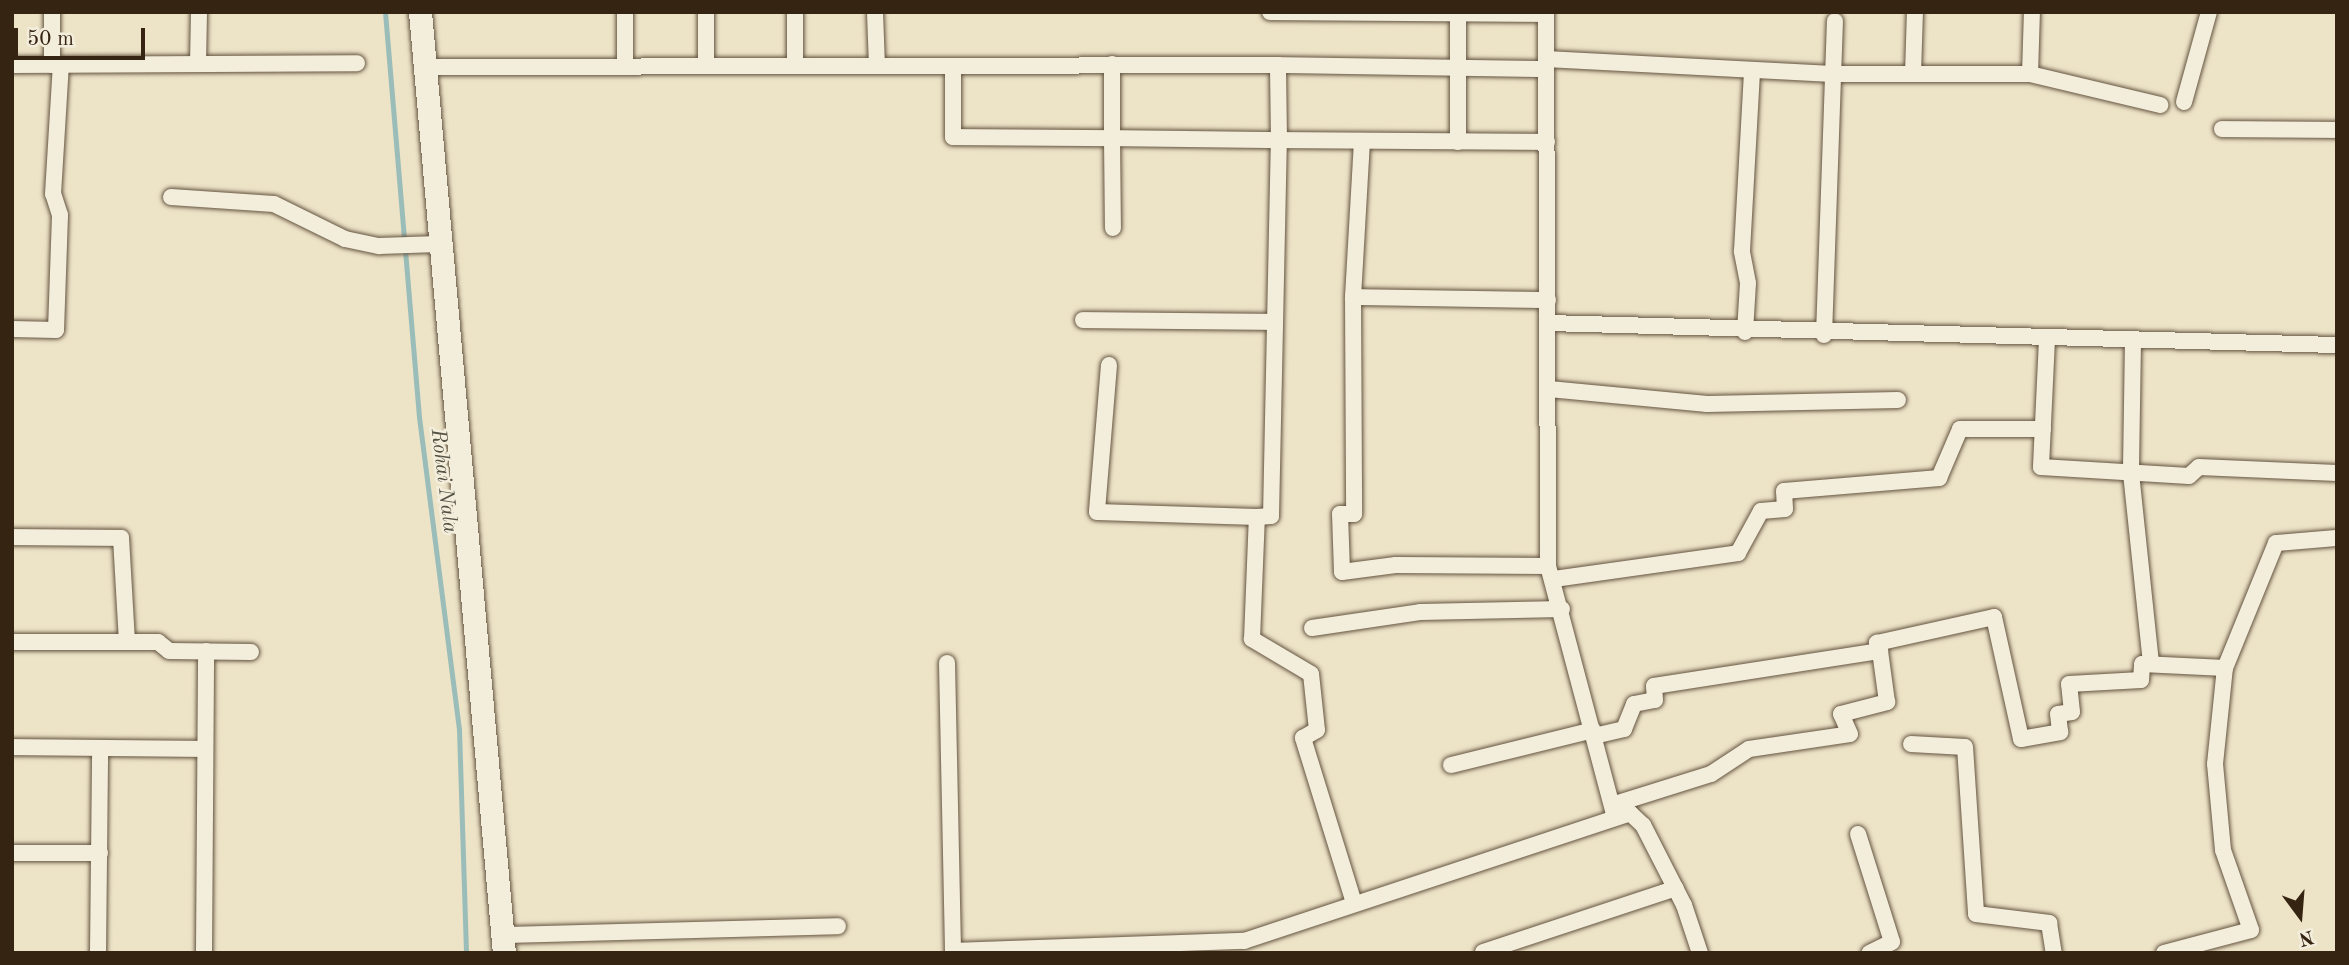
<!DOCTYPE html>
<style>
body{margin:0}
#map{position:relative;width:2349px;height:965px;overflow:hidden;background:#ede3c7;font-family:"Old Standard TT",serif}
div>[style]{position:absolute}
.stream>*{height:5px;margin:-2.5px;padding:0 2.5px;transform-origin:2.5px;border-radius:2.5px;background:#9abdb9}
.roads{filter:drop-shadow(0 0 2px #645440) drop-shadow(0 0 2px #645440)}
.street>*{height:16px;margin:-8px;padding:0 8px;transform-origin:8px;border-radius:8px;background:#f3eddb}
.secondary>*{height:23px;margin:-11.5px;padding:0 11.5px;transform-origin:11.5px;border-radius:11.5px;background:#f3eddb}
span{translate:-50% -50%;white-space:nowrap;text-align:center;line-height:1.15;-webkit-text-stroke:5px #f3eddb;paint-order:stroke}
.water-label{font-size:21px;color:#545245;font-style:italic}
.frame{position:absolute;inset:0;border:14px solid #362413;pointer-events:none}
.north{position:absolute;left:2265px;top:881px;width:70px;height:70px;-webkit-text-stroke:5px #f3eddb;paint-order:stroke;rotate:164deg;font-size:19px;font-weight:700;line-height:28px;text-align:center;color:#362413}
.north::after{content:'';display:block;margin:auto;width:24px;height:32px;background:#362413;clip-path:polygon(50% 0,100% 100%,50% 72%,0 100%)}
.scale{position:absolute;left:14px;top:28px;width:131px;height:32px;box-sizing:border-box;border:4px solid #362413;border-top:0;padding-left:9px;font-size:21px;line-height:24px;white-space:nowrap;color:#362413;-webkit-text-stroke:5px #f3eddb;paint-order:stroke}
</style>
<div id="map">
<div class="stream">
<div style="left:385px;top:12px;width:406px;rotate:85.2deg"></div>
<div style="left:419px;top:417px;width:315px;rotate:82.7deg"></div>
<div style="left:459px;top:729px;width:224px;rotate:88.2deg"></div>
</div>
<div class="roads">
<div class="street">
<div style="left:52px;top:12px;width:53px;rotate:90deg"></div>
<div style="left:706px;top:12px;width:54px;rotate:90deg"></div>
<div style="left:795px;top:12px;width:53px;rotate:90deg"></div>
<div style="left:875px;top:12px;width:54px;rotate:87.9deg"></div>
<div style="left:1270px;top:12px;width:276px;rotate:0.4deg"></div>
<div style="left:1546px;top:12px;width:554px;rotate:89.79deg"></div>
<div style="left:1548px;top:566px;width:257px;rotate:75.1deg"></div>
<div style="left:1546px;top:59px;width:287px;rotate:3deg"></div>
<div style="left:1833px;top:74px;width:197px"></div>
<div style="left:2030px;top:74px;width:134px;rotate:13.4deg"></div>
<div style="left:198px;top:64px;width:52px;rotate:-88.9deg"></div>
<div style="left:1112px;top:64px;width:74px;rotate:90deg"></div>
<div style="left:1112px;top:138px;width:167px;rotate:0.7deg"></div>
<div style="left:1279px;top:140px;width:75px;rotate:-90.8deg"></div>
<div style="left:1278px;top:65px;width:268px;rotate:0.9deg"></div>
<div style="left:12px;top:65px;width:345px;rotate:-0.3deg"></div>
<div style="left:625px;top:66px;width:54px;rotate:-90deg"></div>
<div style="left:953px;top:66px;width:71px;rotate:90deg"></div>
<div style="left:953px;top:137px;width:159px;rotate:0.4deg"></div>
<div style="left:1112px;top:138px;width:90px;rotate:89.4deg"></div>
<div style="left:424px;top:67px;width:854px;rotate:-0.13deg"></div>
<div style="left:1913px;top:74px;width:62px;rotate:-88.2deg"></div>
<div style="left:2030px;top:74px;width:62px;rotate:-88.2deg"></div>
<div style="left:2184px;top:102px;width:93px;rotate:-74.5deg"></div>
<div style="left:2222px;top:129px;width:115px;rotate:0.5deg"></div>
<div style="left:1362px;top:141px;width:156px;rotate:93.3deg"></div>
<div style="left:1353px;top:297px;width:195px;rotate:0.9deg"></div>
<div style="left:1458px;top:142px;width:130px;rotate:-90deg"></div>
<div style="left:171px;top:197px;width:103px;rotate:3.9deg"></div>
<div style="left:274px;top:204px;width:79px;rotate:26.2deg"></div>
<div style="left:345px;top:239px;width:35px;rotate:12deg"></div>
<div style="left:379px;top:246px;width:60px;rotate:-1.9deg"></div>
<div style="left:1353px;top:297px;width:217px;rotate:89.7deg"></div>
<div style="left:1354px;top:514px;width:14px;rotate:180deg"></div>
<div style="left:1340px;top:514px;width:58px;rotate:88deg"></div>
<div style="left:1342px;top:572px;width:54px;rotate:-7.4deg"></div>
<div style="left:1396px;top:565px;width:152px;rotate:0.4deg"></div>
<div style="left:1083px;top:320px;width:192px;rotate:0.6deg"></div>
<div style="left:1548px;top:323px;width:789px;rotate:1.6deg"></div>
<div style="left:12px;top:329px;width:44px;rotate:1.3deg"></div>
<div style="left:56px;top:330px;width:115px;rotate:-88deg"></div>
<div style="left:60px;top:215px;width:22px;rotate:-108deg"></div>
<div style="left:53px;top:194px;width:129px;rotate:-86.5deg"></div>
<div style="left:1745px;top:332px;width:49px;rotate:-86.5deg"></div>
<div style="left:1748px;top:283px;width:33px;rotate:-101deg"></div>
<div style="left:1742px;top:251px;width:181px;rotate:-86.8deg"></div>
<div style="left:1824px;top:335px;width:314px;rotate:-88deg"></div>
<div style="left:2047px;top:339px;width:128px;rotate:92.7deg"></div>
<div style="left:2041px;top:467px;width:148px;rotate:3.5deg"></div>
<div style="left:2189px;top:476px;width:13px;rotate:-42deg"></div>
<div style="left:2199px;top:467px;width:138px;rotate:2.5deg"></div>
<div style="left:2133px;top:341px;width:132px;rotate:90.9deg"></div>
<div style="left:2131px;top:473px;width:192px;rotate:84deg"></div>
<div style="left:1109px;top:365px;width:147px;rotate:94.7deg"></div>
<div style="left:1097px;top:512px;width:160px;rotate:1.8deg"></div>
<div style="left:1549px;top:389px;width:159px;rotate:5.4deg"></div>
<div style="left:1707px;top:404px;width:191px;rotate:-1.2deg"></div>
<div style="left:12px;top:537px;width:109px;rotate:0.5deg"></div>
<div style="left:121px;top:538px;width:104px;rotate:86.7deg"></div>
<div style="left:1554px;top:579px;width:186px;rotate:-8deg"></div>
<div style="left:1738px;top:553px;width:48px;rotate:-61.3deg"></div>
<div style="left:1761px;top:511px;width:24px;rotate:-5deg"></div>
<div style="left:1785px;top:509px;width:18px;rotate:-93deg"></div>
<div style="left:1784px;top:491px;width:156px;rotate:-4.8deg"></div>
<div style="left:1939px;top:478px;width:53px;rotate:-66.8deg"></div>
<div style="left:1960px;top:429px;width:83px"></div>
<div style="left:1312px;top:628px;width:109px;rotate:-8.4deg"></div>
<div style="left:1420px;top:612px;width:142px;rotate:-1.2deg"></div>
<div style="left:12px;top:642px;width:146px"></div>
<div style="left:158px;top:642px;width:14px;rotate:39deg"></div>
<div style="left:169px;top:651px;width:82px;rotate:0.7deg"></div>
<div style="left:947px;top:663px;width:290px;rotate:88.8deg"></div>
<div style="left:1594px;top:736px;width:31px;rotate:-13deg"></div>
<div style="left:1624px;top:729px;width:27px;rotate:-68deg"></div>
<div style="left:1634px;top:704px;width:21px;rotate:-11deg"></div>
<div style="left:1655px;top:700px;width:14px;rotate:-94deg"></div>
<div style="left:1654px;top:686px;width:229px;rotate:-8.8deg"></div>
<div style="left:1880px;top:651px;width:9px;rotate:-111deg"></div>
<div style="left:1877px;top:643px;width:120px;rotate:-12.5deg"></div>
<div style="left:1994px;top:617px;width:125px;rotate:77.5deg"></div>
<div style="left:2021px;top:739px;width:40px;rotate:-10deg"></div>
<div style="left:2060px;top:732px;width:18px;rotate:-96deg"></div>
<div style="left:2058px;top:714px;width:14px;rotate:-8deg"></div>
<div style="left:2072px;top:712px;width:28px;rotate:-96deg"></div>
<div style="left:2069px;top:684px;width:72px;rotate:-3.2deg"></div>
<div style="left:2141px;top:680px;width:16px;rotate:-86deg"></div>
<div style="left:2142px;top:664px;width:83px;rotate:2.8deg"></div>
<div style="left:1911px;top:744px;width:54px;rotate:3.2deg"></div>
<div style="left:1965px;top:747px;width:167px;rotate:86.2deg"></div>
<div style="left:1976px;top:914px;width:74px;rotate:7deg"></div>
<div style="left:2049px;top:923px;width:30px;rotate:81deg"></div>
<div style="left:12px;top:747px;width:191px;rotate:0.6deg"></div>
<div style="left:1451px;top:765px;width:146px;rotate:-13.8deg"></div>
<div style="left:1612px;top:805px;width:104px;rotate:-17.4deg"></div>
<div style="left:1711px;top:774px;width:45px;rotate:-33.3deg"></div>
<div style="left:1749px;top:749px;width:102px;rotate:-8.4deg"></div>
<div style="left:1850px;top:734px;width:22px;rotate:-114deg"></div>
<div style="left:1841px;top:714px;width:48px;rotate:-14.6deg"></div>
<div style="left:1887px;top:702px;width:51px;rotate:-97.8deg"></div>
<div style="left:1858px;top:834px;width:113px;rotate:72.5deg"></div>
<div style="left:1892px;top:942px;width:25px;rotate:154deg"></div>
<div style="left:12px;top:853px;width:88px"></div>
<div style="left:1354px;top:903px;width:173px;rotate:-107.2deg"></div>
<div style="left:1303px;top:738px;width:16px;rotate:-30deg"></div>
<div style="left:1317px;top:730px;width:56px;rotate:-96.1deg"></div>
<div style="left:1311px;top:674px;width:69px;rotate:-149.3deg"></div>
<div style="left:1252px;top:639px;width:122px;rotate:-87.7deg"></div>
<div style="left:1257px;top:517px;width:14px;rotate:-4deg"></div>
<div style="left:1271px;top:516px;width:376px;rotate:-88.8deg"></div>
<div style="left:1279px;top:140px;width:268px;rotate:0.4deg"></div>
<div style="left:505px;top:935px;width:333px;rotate:-1.5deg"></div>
<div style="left:953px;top:951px;width:291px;rotate:-2deg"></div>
<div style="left:1244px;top:941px;width:407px;rotate:-18.3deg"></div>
<div style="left:1630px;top:813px;width:18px;rotate:43deg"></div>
<div style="left:1643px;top:825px;width:90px;rotate:62.9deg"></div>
<div style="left:1684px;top:905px;width:51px;rotate:71.6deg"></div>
<div style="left:1483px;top:952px;width:203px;rotate:-18.3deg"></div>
<div style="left:98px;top:953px;width:205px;rotate:-89.4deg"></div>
<div style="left:204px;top:953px;width:302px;rotate:-89.6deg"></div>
<div style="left:2164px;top:953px;width:90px;rotate:-14.8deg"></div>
<div style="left:2251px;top:930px;width:85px;rotate:-109.3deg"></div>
<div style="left:2223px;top:850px;width:86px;rotate:-95.3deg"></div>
<div style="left:2215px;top:764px;width:97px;rotate:-84.1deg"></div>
<div style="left:2225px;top:668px;width:135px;rotate:-67.8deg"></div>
<div style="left:2276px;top:543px;width:61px;rotate:-4.7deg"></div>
</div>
<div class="secondary">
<div style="left:420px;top:12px;width:945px;rotate:84.9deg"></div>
</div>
</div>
<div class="water-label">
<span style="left:443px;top:481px;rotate:83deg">Rohai Nala</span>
</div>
<div class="frame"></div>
<div class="north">N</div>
<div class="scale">50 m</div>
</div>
